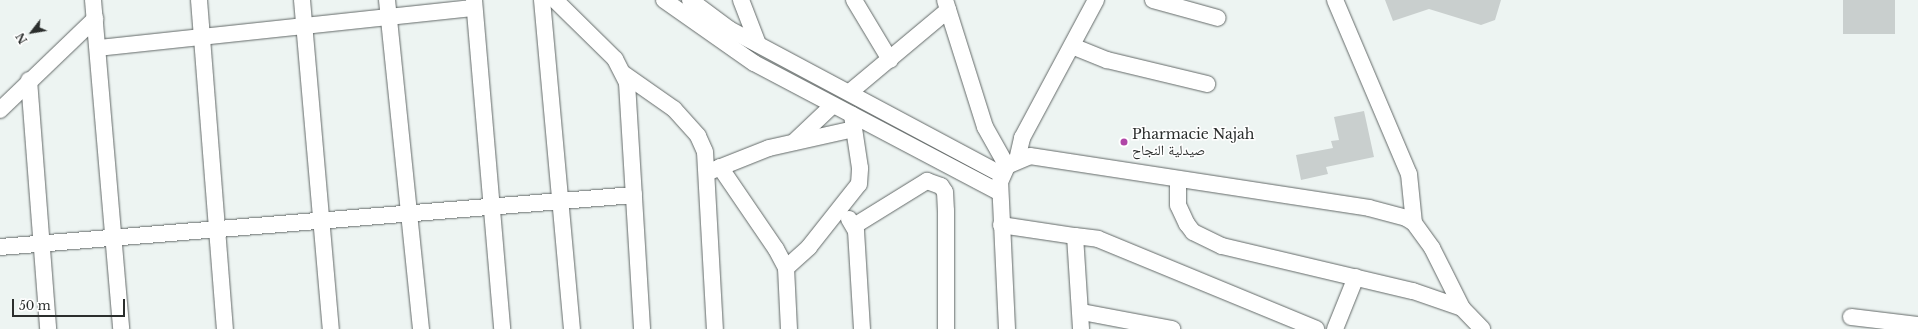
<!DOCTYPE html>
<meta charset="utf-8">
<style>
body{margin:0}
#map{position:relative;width:1918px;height:329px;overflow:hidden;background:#edf4f2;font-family:"Libre Baskerville","Noto Naskh Arabic",serif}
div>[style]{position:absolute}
.building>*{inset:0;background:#c9cfce;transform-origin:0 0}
.roads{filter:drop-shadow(0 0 1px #636968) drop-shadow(0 0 1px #636968)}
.minor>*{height:16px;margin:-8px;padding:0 8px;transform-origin:8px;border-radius:8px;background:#fff}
.dots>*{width:11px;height:11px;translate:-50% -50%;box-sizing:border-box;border:2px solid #fff;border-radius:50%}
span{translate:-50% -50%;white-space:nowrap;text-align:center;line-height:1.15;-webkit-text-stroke:3px #fff;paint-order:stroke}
.poi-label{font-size:14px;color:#2b2e2d}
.left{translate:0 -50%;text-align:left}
.north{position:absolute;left:12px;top:12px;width:40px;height:40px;-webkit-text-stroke:3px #fff;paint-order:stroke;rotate:239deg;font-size:11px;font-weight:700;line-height:16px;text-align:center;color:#2b2e2d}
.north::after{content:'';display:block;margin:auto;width:14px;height:18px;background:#2b2e2d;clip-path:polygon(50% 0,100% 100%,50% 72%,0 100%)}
.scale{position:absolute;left:12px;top:299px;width:113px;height:18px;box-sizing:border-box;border:2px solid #2b2e2d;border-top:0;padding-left:5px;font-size:12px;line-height:14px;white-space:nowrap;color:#2b2e2d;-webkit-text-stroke:3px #fff;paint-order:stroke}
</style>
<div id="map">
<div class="building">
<div style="clip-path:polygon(1385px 0,1501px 0,1495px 20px,1481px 25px,1429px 9px,1393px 21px)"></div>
<div style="left:1843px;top:0;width:52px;height:34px"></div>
<div style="clip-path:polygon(1364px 111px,1374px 157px,1326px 167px,1328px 174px,1301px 180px,1296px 155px,1333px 148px,1331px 141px,1339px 140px,1334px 117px)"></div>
</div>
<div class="roads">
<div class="minor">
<div style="left:93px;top:0;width:330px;rotate:85.1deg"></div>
<div style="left:199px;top:0;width:330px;rotate:85.5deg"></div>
<div style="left:302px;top:0;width:330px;rotate:85deg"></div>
<div style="left:387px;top:0;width:331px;rotate:84.1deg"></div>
<div style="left:474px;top:0;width:330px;rotate:85.1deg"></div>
<div style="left:542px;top:0;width:330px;rotate:84.8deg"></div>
<div style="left:555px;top:0;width:84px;rotate:44.5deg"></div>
<div style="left:615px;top:59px;width:27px;rotate:63deg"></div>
<div style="left:627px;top:83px;width:246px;rotate:86.5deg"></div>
<div style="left:664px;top:0;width:110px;rotate:35deg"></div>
<div style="left:754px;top:63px;width:277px;rotate:27.8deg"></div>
<div style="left:690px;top:0;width:49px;rotate:36.6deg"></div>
<div style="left:729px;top:29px;width:310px;rotate:28.1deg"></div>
<div style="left:741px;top:0;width:47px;rotate:68.9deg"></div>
<div style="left:854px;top:0;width:70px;rotate:59deg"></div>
<div style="left:945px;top:0;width:133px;rotate:72.5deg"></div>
<div style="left:985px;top:127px;width:45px;rotate:60.6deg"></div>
<div style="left:1153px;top:0;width:67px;rotate:15.5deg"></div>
<div style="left:1335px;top:0;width:189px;rotate:67deg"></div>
<div style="left:1409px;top:174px;width:49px;rotate:84.2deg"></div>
<div style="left:1072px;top:46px;width:38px;rotate:22deg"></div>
<div style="left:1107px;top:60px;width:103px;rotate:13.5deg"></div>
<div style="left:98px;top:48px;width:378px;rotate:-6.1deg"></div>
<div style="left:624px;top:74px;width:61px;rotate:35deg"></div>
<div style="left:674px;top:109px;width:36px;rotate:48deg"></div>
<div style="left:698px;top:136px;width:17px;rotate:66deg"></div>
<div style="left:705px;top:152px;width:177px;rotate:86.8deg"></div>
<div style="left:29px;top:80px;width:250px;rotate:85.6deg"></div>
<div style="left:850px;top:92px;width:128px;rotate:-39.9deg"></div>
<div style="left:0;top:110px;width:132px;rotate:-43.8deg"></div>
<div style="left:795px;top:141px;width:52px;rotate:-43.5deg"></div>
<div style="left:1017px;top:160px;width:23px;rotate:-77deg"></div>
<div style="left:1022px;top:138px;width:157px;rotate:-61.8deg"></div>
<div style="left:720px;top:167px;width:99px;rotate:55.7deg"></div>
<div style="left:776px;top:249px;width:21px;rotate:62deg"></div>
<div style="left:786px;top:268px;width:61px;rotate:87.2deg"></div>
<div style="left:711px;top:171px;width:62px;rotate:-21.6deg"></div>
<div style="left:769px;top:148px;width:87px;rotate:-12.6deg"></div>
<div style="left:1178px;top:179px;width:26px;rotate:90deg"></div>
<div style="left:1178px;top:205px;width:21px;rotate:65deg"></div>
<div style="left:1187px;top:224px;width:10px;rotate:53deg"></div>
<div style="left:1193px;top:232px;width:32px;rotate:26deg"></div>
<div style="left:1222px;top:246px;width:196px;rotate:13.3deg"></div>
<div style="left:1413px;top:291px;width:52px;rotate:19.1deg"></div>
<div style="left:849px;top:219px;width:14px;rotate:60deg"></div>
<div style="left:856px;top:231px;width:98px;rotate:86.5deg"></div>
<div style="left:1001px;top:225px;width:75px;rotate:8.5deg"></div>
<div style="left:1075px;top:236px;width:93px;rotate:86.3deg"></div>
<div style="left:854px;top:226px;width:86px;rotate:-31.7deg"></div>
<div style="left:927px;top:181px;width:15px;rotate:20deg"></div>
<div style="left:941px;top:186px;width:7px;rotate:56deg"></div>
<div style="left:945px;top:192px;width:19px;rotate:87deg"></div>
<div style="left:946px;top:211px;width:118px;rotate:90deg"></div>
<div style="left:1075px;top:236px;width:23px;rotate:7deg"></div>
<div style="left:1098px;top:239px;width:236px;rotate:22.4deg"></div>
<div style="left:0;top:247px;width:636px;rotate:-4.69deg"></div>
<div style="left:786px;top:268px;width:31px;rotate:-42deg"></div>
<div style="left:809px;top:247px;width:80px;rotate:-51.6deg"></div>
<div style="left:859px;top:184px;width:16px;rotate:-86deg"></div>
<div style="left:860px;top:168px;width:54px;rotate:-98.6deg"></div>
<div style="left:1082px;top:312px;width:92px;rotate:10.7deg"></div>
<div style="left:1851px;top:317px;width:67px;rotate:6.8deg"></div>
<div style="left:1007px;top:329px;width:147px;rotate:-92.7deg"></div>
<div style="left:1000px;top:182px;width:17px;rotate:-66deg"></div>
<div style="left:1007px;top:166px;width:25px;rotate:-23deg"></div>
<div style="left:1030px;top:156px;width:343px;rotate:8.7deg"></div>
<div style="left:1369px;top:208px;width:38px;rotate:15deg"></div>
<div style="left:1406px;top:218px;width:9px;rotate:32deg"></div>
<div style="left:1414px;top:223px;width:31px;rotate:54deg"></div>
<div style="left:1432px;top:248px;width:67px;rotate:63.4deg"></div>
<div style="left:1462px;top:308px;width:29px;rotate:46deg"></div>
<div style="left:1335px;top:329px;width:56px;rotate:-68deg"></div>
</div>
</div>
<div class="dots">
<div style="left:1124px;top:142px;background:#b046a7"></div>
</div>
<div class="poi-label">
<span class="left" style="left:1132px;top:142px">Pharmacie Najah<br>صيدلية النجاح</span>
</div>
<div class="north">N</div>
<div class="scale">50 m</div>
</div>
